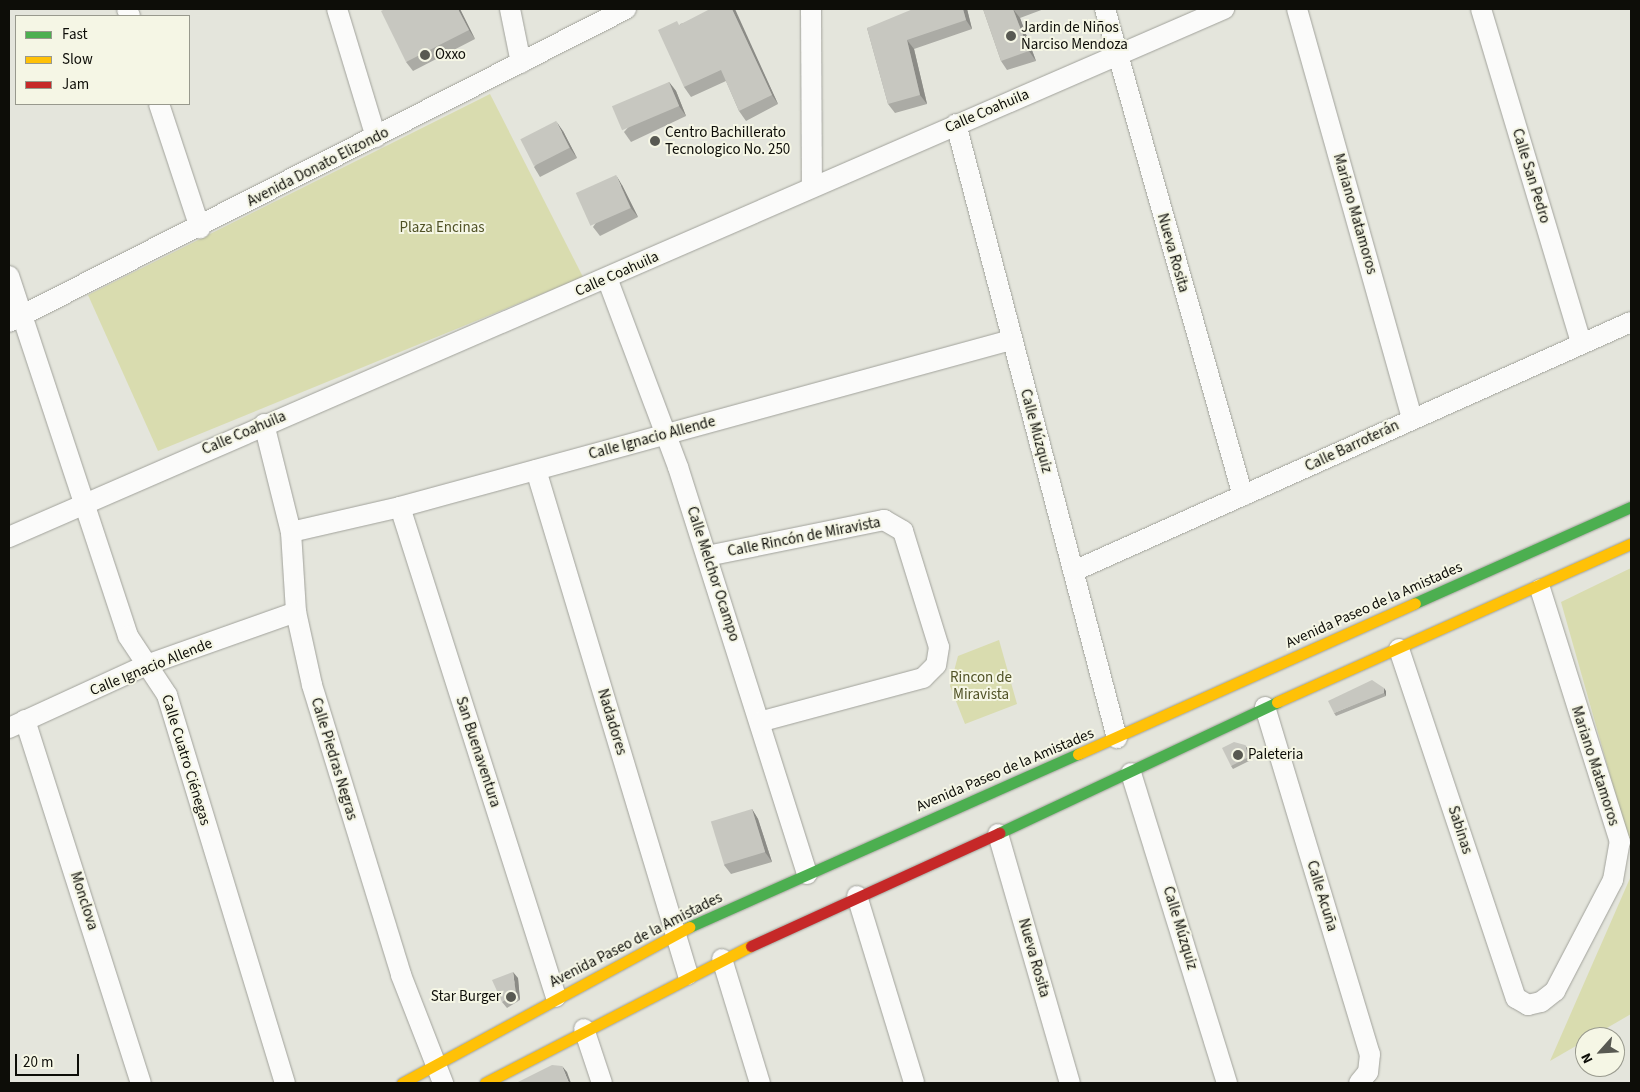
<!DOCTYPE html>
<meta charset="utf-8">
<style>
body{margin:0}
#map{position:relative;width:1640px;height:1092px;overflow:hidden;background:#e4e5dc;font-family:"Source Sans 3",sans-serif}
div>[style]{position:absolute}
.green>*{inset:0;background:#d9dcaf}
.roads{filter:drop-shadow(0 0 1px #a1a29b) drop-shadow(0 0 1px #a1a29b)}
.street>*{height:20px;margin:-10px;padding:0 10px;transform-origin:10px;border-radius:10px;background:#fbfbfa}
.fast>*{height:11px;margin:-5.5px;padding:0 5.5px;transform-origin:5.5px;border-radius:5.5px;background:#4caf50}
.slow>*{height:11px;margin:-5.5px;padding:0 5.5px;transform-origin:5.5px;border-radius:5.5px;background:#ffc107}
.jam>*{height:11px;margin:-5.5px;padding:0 5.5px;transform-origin:5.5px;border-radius:5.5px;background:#c62828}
.wall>*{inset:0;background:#ababa5}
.shaded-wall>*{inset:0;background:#8b8b86}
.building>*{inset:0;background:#c7c7c0;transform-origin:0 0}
.dots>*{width:14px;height:14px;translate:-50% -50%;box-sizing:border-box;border:2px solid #f5f6e5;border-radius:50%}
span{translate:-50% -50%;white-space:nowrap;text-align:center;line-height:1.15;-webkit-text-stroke:4px #f5f6e5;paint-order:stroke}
.poi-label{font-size:15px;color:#0d0d08}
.left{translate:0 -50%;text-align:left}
.right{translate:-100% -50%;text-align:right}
.street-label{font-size:15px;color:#0d0d08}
.park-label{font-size:15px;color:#505226}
.frame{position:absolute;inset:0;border:10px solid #0d0d08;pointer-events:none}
.legend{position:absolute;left:15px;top:15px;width:175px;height:90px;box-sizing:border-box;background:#f5f6e5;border:1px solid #98998d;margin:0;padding:6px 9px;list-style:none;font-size:15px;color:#0d0d08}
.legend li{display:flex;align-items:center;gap:10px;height:25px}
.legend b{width:25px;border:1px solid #98998d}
.north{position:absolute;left:1575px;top:1027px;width:50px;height:50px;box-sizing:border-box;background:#f5f6e5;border:1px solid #98998d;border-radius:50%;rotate:244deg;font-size:14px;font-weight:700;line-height:20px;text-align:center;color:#0d0d08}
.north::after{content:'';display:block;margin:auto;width:18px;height:22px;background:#585952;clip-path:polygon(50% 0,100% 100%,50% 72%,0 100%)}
.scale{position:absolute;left:15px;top:1054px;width:64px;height:22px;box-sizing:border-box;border:2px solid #0d0d08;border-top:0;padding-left:6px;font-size:15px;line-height:18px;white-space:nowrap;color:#0d0d08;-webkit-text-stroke:4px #f5f6e5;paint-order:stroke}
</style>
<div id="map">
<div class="green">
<div style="clip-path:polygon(490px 94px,583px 277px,158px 451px,88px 295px)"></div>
<div style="clip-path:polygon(1631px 568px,1631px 849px,1561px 602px)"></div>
<div style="clip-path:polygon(999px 640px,1017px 704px,965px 724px,950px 686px,958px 656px)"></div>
<div style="clip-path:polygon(1631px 876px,1631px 1014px,1550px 1061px)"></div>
</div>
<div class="roads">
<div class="street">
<div style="left:127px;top:9px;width:8px;rotate:67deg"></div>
<div style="left:337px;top:9px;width:134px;rotate:73.1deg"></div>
<div style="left:510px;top:9px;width:55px;rotate:78.5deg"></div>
<div style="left:811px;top:9px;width:177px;rotate:89.7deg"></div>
<div style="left:1105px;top:9px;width:506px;rotate:74.18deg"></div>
<div style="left:1297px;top:9px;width:426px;rotate:74.3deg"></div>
<div style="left:1481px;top:9px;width:349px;rotate:73.3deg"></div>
<div style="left:159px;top:104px;width:131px;rotate:71.7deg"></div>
<div style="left:956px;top:124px;width:635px;rotate:75.31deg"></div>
<div style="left:9px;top:276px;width:379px;rotate:71.7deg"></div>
<div style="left:128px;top:636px;width:71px;rotate:56.5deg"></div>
<div style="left:167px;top:695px;width:406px;rotate:73.1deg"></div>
<div style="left:607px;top:278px;width:202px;rotate:69.4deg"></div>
<div style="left:678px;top:467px;width:427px;rotate:72.4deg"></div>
<div style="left:9px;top:322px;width:692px;rotate:-26.9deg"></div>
<div style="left:264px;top:424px;width:111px;rotate:76deg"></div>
<div style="left:291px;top:532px;width:80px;rotate:86.4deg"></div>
<div style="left:296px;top:612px;width:75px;rotate:77.6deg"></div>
<div style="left:312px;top:685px;width:303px;rotate:72.9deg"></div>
<div style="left:401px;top:975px;width:116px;rotate:68.7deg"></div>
<div style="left:536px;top:470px;width:527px;rotate:73.25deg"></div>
<div style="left:400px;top:507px;width:514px;rotate:72.34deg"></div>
<div style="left:291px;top:532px;width:112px;rotate:-12.9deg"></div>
<div style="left:400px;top:507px;width:633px;rotate:-15.29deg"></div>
<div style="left:9px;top:537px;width:1325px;rotate:-23.49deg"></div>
<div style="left:707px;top:556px;width:181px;rotate:-11.5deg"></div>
<div style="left:884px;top:520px;width:22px;rotate:30deg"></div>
<div style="left:903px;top:531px;width:121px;rotate:72.8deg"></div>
<div style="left:939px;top:647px;width:18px;rotate:99deg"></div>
<div style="left:936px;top:665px;width:18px;rotate:135deg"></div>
<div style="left:923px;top:678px;width:167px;rotate:165deg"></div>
<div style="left:1074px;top:571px;width:610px;rotate:-24.09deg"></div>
<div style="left:1399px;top:649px;width:368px;rotate:71.5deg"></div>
<div style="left:1516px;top:998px;width:14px;rotate:30deg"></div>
<div style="left:1528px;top:1005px;width:13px;rotate:-13deg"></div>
<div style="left:1541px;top:1002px;width:18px;rotate:-38deg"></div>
<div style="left:1555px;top:991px;width:125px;rotate:-62.4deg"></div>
<div style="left:1613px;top:880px;width:39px;rotate:-80deg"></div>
<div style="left:1620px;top:842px;width:265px;rotate:-107.5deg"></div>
<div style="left:1265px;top:707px;width:363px;rotate:73.2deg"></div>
<div style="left:1370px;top:1054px;width:18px;rotate:96deg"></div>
<div style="left:1368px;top:1072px;width:14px;rotate:129deg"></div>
<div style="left:25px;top:720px;width:381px;rotate:72.3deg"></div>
<div style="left:9px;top:728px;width:154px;rotate:-24.6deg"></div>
<div style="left:149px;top:664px;width:156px;rotate:-19.5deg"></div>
<div style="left:1131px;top:773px;width:325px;rotate:72.8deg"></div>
<div style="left:998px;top:834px;width:259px;rotate:73.9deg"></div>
<div style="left:857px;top:896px;width:195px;rotate:73deg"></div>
<div style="left:722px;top:959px;width:130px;rotate:73deg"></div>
<div style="left:584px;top:1029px;width:57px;rotate:71.6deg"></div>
</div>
<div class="fast">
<div style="left:1415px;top:603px;width:236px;rotate:-24deg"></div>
<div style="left:999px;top:833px;width:307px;rotate:-25.2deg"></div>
<div style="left:689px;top:927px;width:426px;rotate:-24deg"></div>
</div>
<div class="slow">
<div style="left:1277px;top:702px;width:388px;rotate:-24.1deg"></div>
<div style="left:1078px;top:754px;width:369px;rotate:-24.1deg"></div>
<div style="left:402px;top:1083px;width:327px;rotate:-28.5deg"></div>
<div style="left:485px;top:1083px;width:299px;rotate:-27.3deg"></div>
</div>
<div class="jam">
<div style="left:751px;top:946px;width:273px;rotate:-24.5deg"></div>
</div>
</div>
<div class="wall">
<div style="clip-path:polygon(460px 9px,475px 39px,413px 71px,406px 62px)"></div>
<div style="clip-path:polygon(734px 9px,778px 104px,746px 121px,739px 111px,726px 81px,691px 97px,684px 87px,680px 24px)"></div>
<div style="clip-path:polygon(967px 9px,972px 29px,914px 49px,927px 104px,895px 113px,888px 104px,867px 28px)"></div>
<div style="clip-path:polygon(983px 9px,1044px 9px,1020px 18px,1036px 61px,1007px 70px,1001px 61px)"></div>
<div style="clip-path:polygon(669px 82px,676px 91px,686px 116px,631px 142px,624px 132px)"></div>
<div style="clip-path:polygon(563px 131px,577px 158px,540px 177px,534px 167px)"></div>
<div style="clip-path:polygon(622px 185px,638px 217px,600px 236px,593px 227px)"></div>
<div style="clip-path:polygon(1386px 691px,1386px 696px,1336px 716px,1334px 713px)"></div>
<div style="clip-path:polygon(1247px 748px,1251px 760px,1233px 769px,1231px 766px)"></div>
<div style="clip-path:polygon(752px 809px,758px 819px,772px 862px,731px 874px,724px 865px)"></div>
<div style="clip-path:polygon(518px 978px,520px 1000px,507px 1008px,502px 1002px)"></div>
</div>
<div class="shaded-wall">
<div style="clip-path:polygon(458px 9px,460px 9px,475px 39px,469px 30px)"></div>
<div style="clip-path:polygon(732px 9px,735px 9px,778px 104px,772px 95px)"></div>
<div style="clip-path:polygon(963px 9px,967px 9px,972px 29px,966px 20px)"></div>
<div style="clip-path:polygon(1013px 9px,1020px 18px,1036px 61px,1029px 51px)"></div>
<div style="clip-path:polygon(907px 40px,914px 49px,927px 104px,920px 95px)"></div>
<div style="clip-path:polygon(669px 82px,676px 91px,686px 116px,679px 106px)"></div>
<div style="clip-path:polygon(556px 121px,563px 131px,577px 158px,570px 148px)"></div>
<div style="clip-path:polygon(616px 175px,622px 185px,638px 217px,631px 208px)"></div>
<div style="clip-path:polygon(1384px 688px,1386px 691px,1386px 696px,1384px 693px)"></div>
<div style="clip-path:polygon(1245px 745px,1247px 748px,1251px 760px,1249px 757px)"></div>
<div style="clip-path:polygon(752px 809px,758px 819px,772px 862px,765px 852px)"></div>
<div style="clip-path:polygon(513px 972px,518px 978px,520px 1000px,516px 994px)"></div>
<div style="clip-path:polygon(562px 1066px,567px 1072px,571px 1083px,569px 1083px)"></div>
</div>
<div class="building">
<div style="clip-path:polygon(385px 9px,458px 9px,469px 30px,406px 62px,381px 11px)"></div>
<div style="clip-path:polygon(710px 9px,732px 9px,772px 95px,739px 111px,721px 70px,684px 87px,658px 30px,677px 21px,679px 25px)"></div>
<div style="clip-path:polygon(913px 9px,963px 9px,966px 20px,907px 40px,920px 95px,888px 104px,867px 28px)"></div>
<div style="clip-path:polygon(983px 9px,1013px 9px,1029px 51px,1001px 61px)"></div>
<div style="left:669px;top:82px;width:26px;height:62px;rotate:67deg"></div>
<div style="left:556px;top:121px;width:30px;height:40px;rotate:63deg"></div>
<div style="left:616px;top:175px;width:36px;height:44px;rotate:66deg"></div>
<div style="clip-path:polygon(1372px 680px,1384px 688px,1384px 693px,1334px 713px,1328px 701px)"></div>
<div style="clip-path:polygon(1234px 742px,1245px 745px,1249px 757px,1231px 766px,1222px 748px)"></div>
<div style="left:752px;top:809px;width:45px;height:43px;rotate:73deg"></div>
<div style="clip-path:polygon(513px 972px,516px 994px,502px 1002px,492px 980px)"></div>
<div style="clip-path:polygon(552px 1065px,562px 1066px,569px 1083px,516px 1083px)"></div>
</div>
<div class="dots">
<div style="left:1011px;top:36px;background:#585952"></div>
<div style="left:425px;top:55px;background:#585952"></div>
<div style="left:655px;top:141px;background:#585952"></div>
<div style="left:1238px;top:755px;background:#585952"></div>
<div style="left:511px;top:997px;background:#585952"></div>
</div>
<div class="poi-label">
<span class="left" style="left:1021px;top:36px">Jardin de Niños<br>Narciso Mendoza</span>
<span class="left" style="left:435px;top:55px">Oxxo</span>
<span class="left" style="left:665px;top:141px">Centro Bachillerato<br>Tecnologico No. 250</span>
<span class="left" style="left:1248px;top:755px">Paleteria</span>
<span class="right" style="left:501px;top:997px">Star Burger</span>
</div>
<div class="street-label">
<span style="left:987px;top:111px;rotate:-23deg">Calle Coahuila</span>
<span style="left:318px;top:167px;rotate:-27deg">Avenida Donato Elizondo</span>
<span style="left:1531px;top:176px;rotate:73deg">Calle San Pedro</span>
<span style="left:1355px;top:214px;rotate:74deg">Mariano Matamoros</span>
<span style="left:1173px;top:253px;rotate:74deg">Nueva Rosita</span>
<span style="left:617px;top:274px;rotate:-24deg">Calle Coahuila</span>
<span style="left:1036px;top:431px;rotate:75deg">Calle Múzquiz</span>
<span style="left:244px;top:433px;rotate:-23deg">Calle Coahuila</span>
<span style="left:652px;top:438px;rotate:-15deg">Calle Ignacio Allende</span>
<span style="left:1352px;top:446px;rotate:-25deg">Calle Barroterán</span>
<span style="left:804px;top:537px;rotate:-11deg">Calle Rincón de Miravista</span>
<span style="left:713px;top:574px;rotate:72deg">Calle Melchor Ocampo</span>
<span style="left:1374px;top:605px;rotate:-24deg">Avenida Paseo de la Amistades</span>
<span style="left:151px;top:667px;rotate:-22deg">Calle Ignacio Allende</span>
<span style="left:612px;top:722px;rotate:73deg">Nadadores</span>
<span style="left:478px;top:752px;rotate:72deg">San Buenaventura</span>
<span style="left:334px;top:759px;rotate:73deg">Calle Piedras Negras</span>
<span style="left:186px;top:760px;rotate:73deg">Calle Cuatro Ciénegas</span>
<span style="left:1595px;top:766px;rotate:72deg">Mariano Matamoros</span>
<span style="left:1005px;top:770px;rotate:-23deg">Avenida Paseo de la Amistades</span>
<span style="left:1460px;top:830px;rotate:72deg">Sabinas</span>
<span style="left:1322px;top:896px;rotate:73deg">Calle Acuña</span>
<span style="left:84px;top:901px;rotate:72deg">Monclova</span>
<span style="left:1180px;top:928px;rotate:73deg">Calle Múzquiz</span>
<span style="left:636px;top:940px;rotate:-27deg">Avenida Paseo de la Amistades</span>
<span style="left:1034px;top:958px;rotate:74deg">Nueva Rosita</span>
</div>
<div class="park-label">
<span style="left:442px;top:228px">Plaza Encinas</span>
<span style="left:981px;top:686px">Rincon de<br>Miravista</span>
</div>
<div class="frame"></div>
<ul class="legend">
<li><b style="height:6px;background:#4caf50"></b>Fast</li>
<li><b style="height:6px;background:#ffc107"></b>Slow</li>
<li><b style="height:6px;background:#c62828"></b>Jam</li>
</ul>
<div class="north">N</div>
<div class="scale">20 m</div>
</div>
